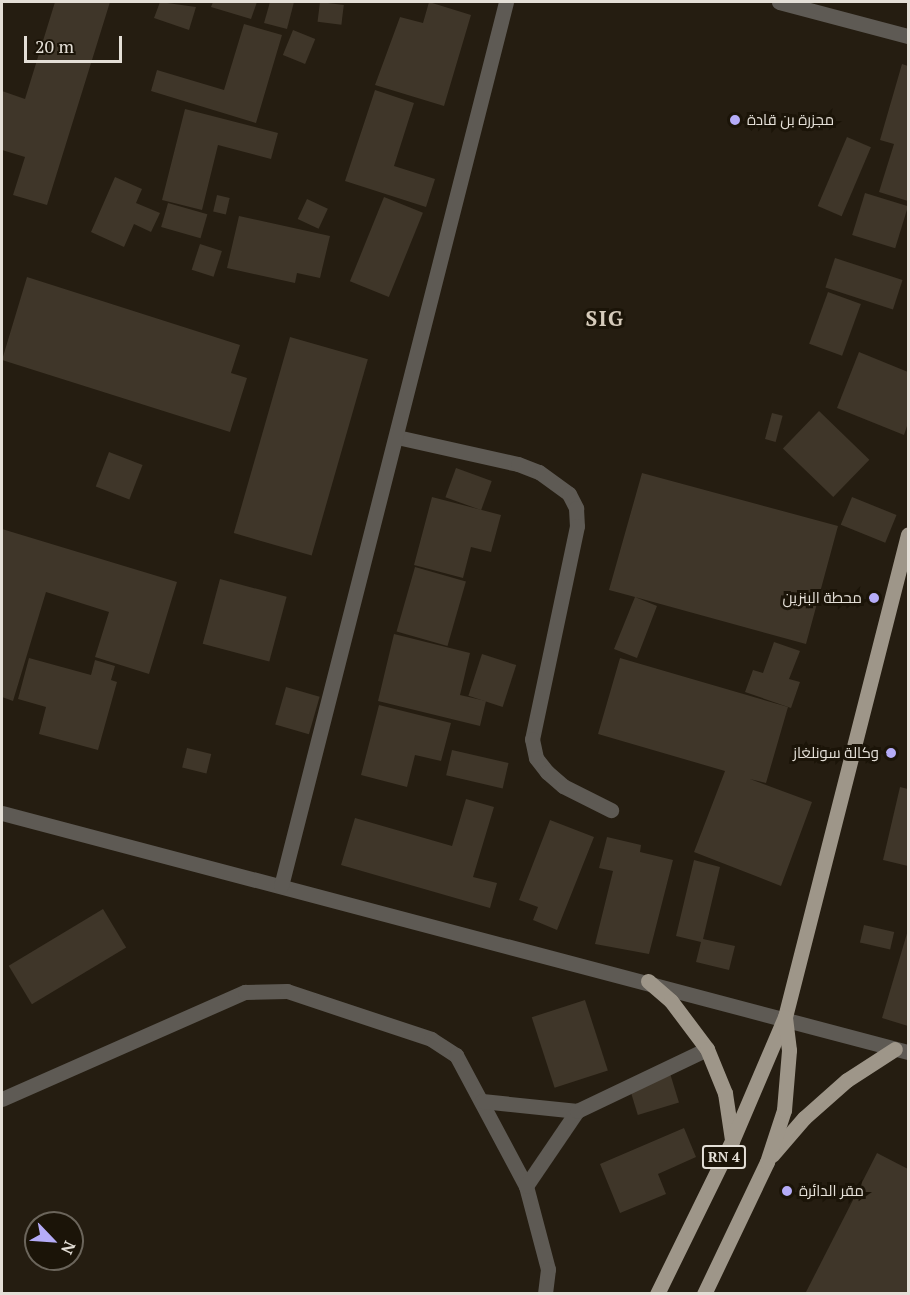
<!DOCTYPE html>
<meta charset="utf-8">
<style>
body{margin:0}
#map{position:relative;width:910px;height:1295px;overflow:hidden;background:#251d11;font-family:"PT Serif",Cairo,serif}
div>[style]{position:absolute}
.building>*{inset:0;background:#3f3629;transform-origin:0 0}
.minor>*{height:15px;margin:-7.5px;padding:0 7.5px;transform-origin:7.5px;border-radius:7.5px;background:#5e5a54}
.major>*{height:15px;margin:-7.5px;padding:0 7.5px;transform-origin:7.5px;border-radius:7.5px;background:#9e9689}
.dots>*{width:16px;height:16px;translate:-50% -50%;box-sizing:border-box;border:3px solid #1b1408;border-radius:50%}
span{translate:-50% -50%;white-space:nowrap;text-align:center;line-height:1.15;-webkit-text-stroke:6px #1b1408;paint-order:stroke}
.shield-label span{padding:2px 4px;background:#1b1408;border:2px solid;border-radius:4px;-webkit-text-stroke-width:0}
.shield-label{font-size:14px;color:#e4dfd7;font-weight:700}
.poi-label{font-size:15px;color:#e4dfd7}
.left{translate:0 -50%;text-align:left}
.right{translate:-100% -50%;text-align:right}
.district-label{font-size:21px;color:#d6cbbb;font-weight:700;letter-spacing:1.5px}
.frame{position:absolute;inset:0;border:3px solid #e4dfd7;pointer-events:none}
.north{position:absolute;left:24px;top:1211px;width:60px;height:60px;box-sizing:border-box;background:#1b1408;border:2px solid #6b655b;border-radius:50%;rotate:115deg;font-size:16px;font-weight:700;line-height:24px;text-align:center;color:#e4dfd7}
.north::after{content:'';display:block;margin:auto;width:21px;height:27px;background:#b5acf8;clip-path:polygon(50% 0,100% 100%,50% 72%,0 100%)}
.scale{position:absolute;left:24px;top:36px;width:98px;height:27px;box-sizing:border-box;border:3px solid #e4dfd7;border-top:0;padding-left:8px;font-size:18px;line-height:21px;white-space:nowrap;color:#e4dfd7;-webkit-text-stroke:4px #1b1408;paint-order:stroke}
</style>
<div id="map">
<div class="building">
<div style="clip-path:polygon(55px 2px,110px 2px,47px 205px,13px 195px,25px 157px,2px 150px,2px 91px,25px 99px)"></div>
<div style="clip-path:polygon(160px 2px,196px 7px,189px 30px,154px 18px)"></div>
<div style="clip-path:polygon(213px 2px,257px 2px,251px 19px,211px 7px)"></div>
<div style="clip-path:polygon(270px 2px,294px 2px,287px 29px,264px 23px)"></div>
<div style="left:320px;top:2px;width:24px;height:20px;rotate:7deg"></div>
<div style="clip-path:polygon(429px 2px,471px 15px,444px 106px,375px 85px,400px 17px,423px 23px)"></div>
<div style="clip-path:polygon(244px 24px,282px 35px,256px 123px,151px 91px,157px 70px,224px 90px)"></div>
<div style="left:293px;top:30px;width:24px;height:27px;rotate:22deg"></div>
<div style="clip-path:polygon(902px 64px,908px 66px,908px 201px,879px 192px,894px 144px,880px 140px)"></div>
<div style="clip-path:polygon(375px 90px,414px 103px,394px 166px,435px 179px,426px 207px,345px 181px)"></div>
<div style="clip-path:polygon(185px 109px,278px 133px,271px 159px,218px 145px,202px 210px,162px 200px)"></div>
<div style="left:847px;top:137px;width:26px;height:75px;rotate:23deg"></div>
<div style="clip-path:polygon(115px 177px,142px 189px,136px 203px,160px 213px,151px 232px,134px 224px,124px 247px,91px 232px)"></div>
<div style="left:865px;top:193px;width:45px;height:44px;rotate:17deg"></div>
<div style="left:217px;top:195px;width:13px;height:17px;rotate:13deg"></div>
<div style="left:384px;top:197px;width:42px;height:91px;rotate:22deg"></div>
<div style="left:307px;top:199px;width:23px;height:22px;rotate:25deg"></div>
<div style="left:168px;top:203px;width:41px;height:25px;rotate:16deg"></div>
<div style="clip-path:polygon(239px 216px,330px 236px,320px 278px,297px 273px,295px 283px,227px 268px)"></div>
<div style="left:200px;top:244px;width:23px;height:27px;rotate:18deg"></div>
<div style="left:835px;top:258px;width:71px;height:31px;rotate:18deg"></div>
<div style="clip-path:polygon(27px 277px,240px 345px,231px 373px,247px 378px,230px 432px,2px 360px)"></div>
<div style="left:828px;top:292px;width:35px;height:55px;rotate:20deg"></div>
<div style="left:290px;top:337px;width:81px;height:204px;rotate:16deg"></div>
<div style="clip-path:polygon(859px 352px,908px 372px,908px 423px,904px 435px,837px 408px)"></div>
<div style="left:819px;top:411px;width:70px;height:52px;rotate:44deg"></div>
<div style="left:772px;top:413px;width:11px;height:27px;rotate:15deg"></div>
<div style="left:109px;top:452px;width:36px;height:37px;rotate:21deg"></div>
<div style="left:456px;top:468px;width:38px;height:31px;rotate:20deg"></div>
<div style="clip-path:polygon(642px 473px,838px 526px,806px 644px,635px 597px,657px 606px,637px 658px,614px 649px,635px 597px,609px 590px)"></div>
<div style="clip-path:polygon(432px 497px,501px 515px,491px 552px,471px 547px,463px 578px,414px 565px)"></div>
<div style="left:852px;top:497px;width:48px;height:30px;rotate:22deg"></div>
<div style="clip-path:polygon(2px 529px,177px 582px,149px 674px,95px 657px,109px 612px,46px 592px,13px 701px,2px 697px)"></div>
<div style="left:415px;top:567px;width:53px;height:67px;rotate:16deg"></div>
<div style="left:220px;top:579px;width:69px;height:67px;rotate:15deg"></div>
<div style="clip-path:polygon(394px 634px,470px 653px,460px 695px,486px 701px,480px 726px,378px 701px)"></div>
<div style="clip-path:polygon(774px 642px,800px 651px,789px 679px,800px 682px,791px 708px,745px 692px,753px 670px,763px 673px)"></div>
<div style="left:482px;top:654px;width:36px;height:44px;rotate:18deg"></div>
<div style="clip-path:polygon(29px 658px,91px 675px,95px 660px,115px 666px,111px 680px,117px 682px,98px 750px,39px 734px,46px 707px,18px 699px)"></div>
<div style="clip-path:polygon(620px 658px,788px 707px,766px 783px,750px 779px,812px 802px,781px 886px,694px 852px,725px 771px,598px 734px)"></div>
<div style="left:286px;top:687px;width:35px;height:39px;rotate:16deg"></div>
<div style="clip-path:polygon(379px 705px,451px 723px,441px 761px,415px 755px,407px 787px,361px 775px)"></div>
<div style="left:187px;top:748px;width:25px;height:20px;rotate:14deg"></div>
<div style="left:452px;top:750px;width:58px;height:26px;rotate:13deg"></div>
<div style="clip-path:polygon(900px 787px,908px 789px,908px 866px,883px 860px)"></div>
<div style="clip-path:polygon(466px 799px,494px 807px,473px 877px,497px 883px,490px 908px,341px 865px,355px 818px,452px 846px)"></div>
<div style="clip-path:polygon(550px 820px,594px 837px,557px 930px,533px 920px,538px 907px,519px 900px)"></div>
<div style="clip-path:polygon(607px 837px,641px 845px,640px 852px,673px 860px,649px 954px,595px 944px,613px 871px,599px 868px)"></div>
<div style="clip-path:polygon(694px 860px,720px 867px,703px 939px,735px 946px,729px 970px,696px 962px,701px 942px,676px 936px)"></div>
<div style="left:103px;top:909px;width:45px;height:110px;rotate:59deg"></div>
<div style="left:864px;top:925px;width:31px;height:18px;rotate:13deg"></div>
<div style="clip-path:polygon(908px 930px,908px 1026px,882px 1018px)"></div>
<div style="left:585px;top:1000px;width:74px;height:56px;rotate:72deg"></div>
<div style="left:669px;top:1070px;width:34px;height:43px;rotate:73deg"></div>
<div style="clip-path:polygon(684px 1128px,696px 1157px,658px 1174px,666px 1194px,620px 1213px,600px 1164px)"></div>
<div style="clip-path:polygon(877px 1153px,908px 1169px,908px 1294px,805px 1294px)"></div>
</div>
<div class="minor">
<div style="left:779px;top:2px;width:133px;rotate:14.8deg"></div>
<div style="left:397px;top:437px;width:124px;rotate:12.6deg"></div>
<div style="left:518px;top:464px;width:22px;rotate:21deg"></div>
<div style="left:539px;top:472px;width:37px;rotate:36deg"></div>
<div style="left:569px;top:494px;width:16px;rotate:63deg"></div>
<div style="left:576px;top:508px;width:18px;rotate:87deg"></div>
<div style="left:577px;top:526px;width:218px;rotate:101.9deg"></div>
<div style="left:532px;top:739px;width:19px;rotate:78deg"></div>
<div style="left:536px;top:758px;width:18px;rotate:52deg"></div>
<div style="left:547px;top:772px;width:21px;rotate:41deg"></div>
<div style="left:563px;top:786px;width:54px;rotate:26.6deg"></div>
<div style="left:2px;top:813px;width:937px;rotate:14.78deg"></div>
<div style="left:281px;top:886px;width:912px;rotate:-75.72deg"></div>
<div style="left:2px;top:1099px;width:266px;rotate:-23.8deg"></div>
<div style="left:245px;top:992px;width:42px;rotate:-1.4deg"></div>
<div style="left:287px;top:991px;width:152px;rotate:18.4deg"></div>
<div style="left:431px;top:1039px;width:30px;rotate:33deg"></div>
<div style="left:456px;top:1055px;width:149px;rotate:61.9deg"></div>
<div style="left:526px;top:1186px;width:86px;rotate:75.2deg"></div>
<div style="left:548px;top:1269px;width:25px;rotate:97deg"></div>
<div style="left:482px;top:1101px;width:96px;rotate:6deg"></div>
<div style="left:526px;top:1186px;width:91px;rotate:-55.8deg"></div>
<div style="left:577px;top:1111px;width:144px;rotate:-25.5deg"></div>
</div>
<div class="major">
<div style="left:648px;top:981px;width:30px;rotate:41deg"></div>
<div style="left:671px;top:1001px;width:60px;rotate:53.1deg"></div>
<div style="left:707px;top:1049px;width:48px;rotate:67.8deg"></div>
<div style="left:725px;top:1093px;width:48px;rotate:81.5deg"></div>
<div style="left:772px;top:1155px;width:49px;rotate:-49.1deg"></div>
<div style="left:804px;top:1118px;width:57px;rotate:-41.5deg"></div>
<div style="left:847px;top:1080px;width:57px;rotate:-32.9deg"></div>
<div style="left:657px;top:1294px;width:170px;rotate:-63.9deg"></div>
<div style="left:732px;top:1141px;width:135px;rotate:-66.9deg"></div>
<div style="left:785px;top:1017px;width:498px;rotate:-75.7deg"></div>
<div style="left:704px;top:1294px;width:146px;rotate:-64.5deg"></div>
<div style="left:767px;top:1162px;width:55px;rotate:-71.9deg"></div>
<div style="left:784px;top:1110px;width:60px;rotate:-85.2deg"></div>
<div style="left:789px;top:1050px;width:33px;rotate:-97deg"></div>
</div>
<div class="dots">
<div style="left:735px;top:120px;background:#b5acf8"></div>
<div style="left:874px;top:598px;background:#b5acf8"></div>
<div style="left:891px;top:753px;background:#b5acf8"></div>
<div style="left:787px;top:1191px;background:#b5acf8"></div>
</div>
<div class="shield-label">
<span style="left:724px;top:1157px">RN 4</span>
</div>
<div class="poi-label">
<span class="left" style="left:747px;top:120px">مجزرة بن قادة</span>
<span class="right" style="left:862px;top:598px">محطة البنزين</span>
<span class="right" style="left:879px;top:753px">وكالة سونلغاز</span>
<span class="left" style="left:799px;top:1191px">مقر الدائرة</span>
</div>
<div class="district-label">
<span style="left:605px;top:318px">SIG</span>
</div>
<div class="frame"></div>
<div class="north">N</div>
<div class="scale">20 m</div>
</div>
